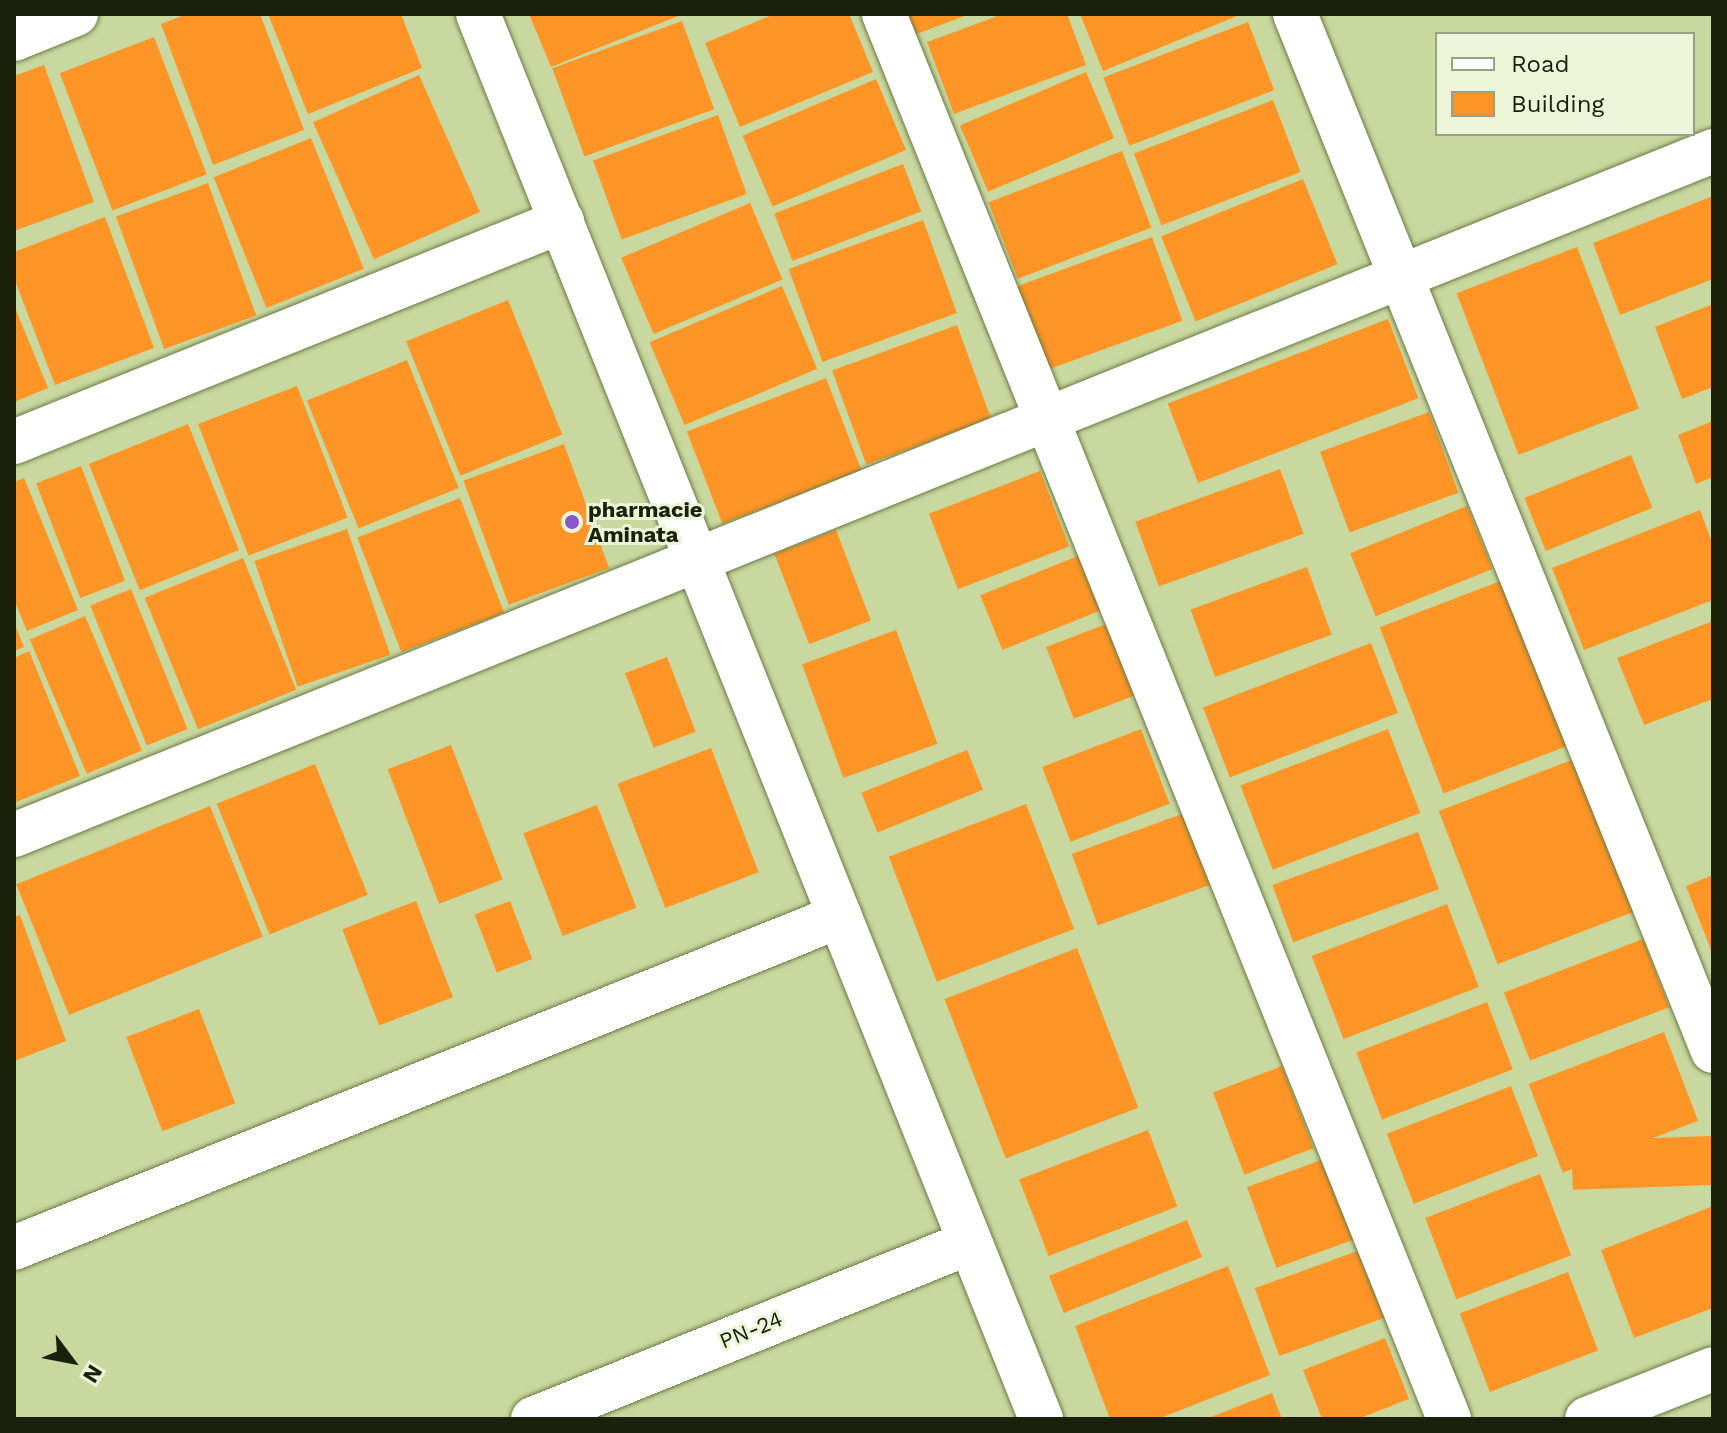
<!DOCTYPE html>
<style>
body{margin:0}
#map{position:relative;width:1727px;height:1433px;overflow:hidden;background:#c8d89f;font-family:"Work Sans",sans-serif}
div>[style]{position:absolute}
.building>*{inset:0;background:#fe9526;transform-origin:0 0}
.roads{filter:drop-shadow(0 0 2px #6c7a44) drop-shadow(0 0 2px #6c7a44)}
.minor>*{height:44px;margin:-22px;padding:0 22px;transform-origin:22px;border-radius:22px;background:#fff}
.dots>*{width:22px;height:22px;translate:-50% -50%;box-sizing:border-box;border:4px solid #edf5d9;border-radius:50%}
span{translate:-50% -50%;white-space:nowrap;text-align:center;line-height:1.15;-webkit-text-stroke:6px #edf5d9;paint-order:stroke}
.poi-label{font-size:22px;color:#1b200a;font-weight:700}
.left{translate:0 -50%;text-align:left}
.street-label{font-size:22px;color:#1b200a}
.frame{position:absolute;inset:0;border:16px solid #1b200a;pointer-events:none}
.legend{position:absolute;left:1435px;top:32px;width:260px;height:104px;box-sizing:border-box;background:#edf5d9;border:2px solid #99a086;margin:0;padding:10px 14px;list-style:none;font-size:24px;color:#1b200a}
.legend li{display:flex;align-items:center;gap:16px;height:40px}
.legend b{width:40px;border:2px solid #99a086}
.north{position:absolute;left:32px;top:1321px;width:80px;height:80px;-webkit-text-stroke:6px #edf5d9;paint-order:stroke;rotate:122deg;font-size:22px;font-weight:700;line-height:32px;text-align:center;color:#1b200a}
.north::after{content:'';display:block;margin:auto;width:28px;height:36px;background:#1b200a;clip-path:polygon(50% 0,100% 100%,50% 72%,0 100%)}
</style>
<div id="map">
<div class="building">
<div style="clip-path:polygon(187px 14px,260px 14px,304px 130px,213px 165px,161px 24px)"></div>
<div style="clip-path:polygon(268px 14px,401px 14px,422px 68px,308px 114px)"></div>
<div style="clip-path:polygon(529px 14px,683px 14px,551px 67px)"></div>
<div style="clip-path:polygon(774px 14px,849px 14px,873px 72px,740px 127px,705px 43px)"></div>
<div style="clip-path:polygon(903px 14px,970px 14px,911px 36px)"></div>
<div style="clip-path:polygon(1003px 14px,1067px 14px,1086px 65px,954px 114px,927px 42px)"></div>
<div style="clip-path:polygon(1080px 14px,1242px 14px,1103px 71px)"></div>
<div style="left:682px;top:21px;width:94px;height:138px;rotate:70deg"></div>
<div style="left:1248px;top:22px;width:73px;height:155px;rotate:69deg"></div>
<div style="left:154px;top:37px;width:147px;height:101px;rotate:69deg"></div>
<div style="clip-path:polygon(44px 65px,94px 202px,14px 231px,14px 76px)"></div>
<div style="left:1086px;top:72px;width:72px;height:137px;rotate:67deg"></div>
<div style="left:419px;top:75px;width:150px;height:116px;rotate:66deg"></div>
<div style="left:876px;top:79px;width:77px;height:145px;rotate:67deg"></div>
<div style="left:1273px;top:100px;width:77px;height:149px;rotate:69deg"></div>
<div style="left:718px;top:115px;width:84px;height:133px;rotate:70deg"></div>
<div style="left:311px;top:138px;width:141px;height:105px;rotate:68deg"></div>
<div style="left:1122px;top:151px;width:82px;height:143px;rotate:69deg"></div>
<div style="left:903px;top:164px;width:51px;height:138px;rotate:69deg"></div>
<div style="left:1303px;top:179px;width:92px;height:153px;rotate:68deg"></div>
<div style="left:208px;top:183px;width:141px;height:98px;rotate:70deg"></div>
<div style="clip-path:polygon(1713px 196px,1713px 279px,1620px 315px,1593px 243px)"></div>
<div style="left:750px;top:203px;width:83px;height:140px;rotate:67deg"></div>
<div style="clip-path:polygon(105px 217px,154px 348px,55px 385px,14px 278px,14px 252px)"></div>
<div style="left:923px;top:220px;width:99px;height:143px;rotate:70deg"></div>
<div style="left:1152px;top:237px;width:89px;height:143px;rotate:70deg"></div>
<div style="left:1577px;top:247px;width:173px;height:129px;rotate:69deg"></div>
<div style="left:782px;top:286px;width:90px;height:144px;rotate:67deg"></div>
<div style="left:508px;top:300px;width:145px;height:110px;rotate:68deg"></div>
<div style="clip-path:polygon(1713px 304px,1713px 387px,1682px 399px,1655px 327px)"></div>
<div style="clip-path:polygon(14px 305px,48px 388px,14px 402px)"></div>
<div style="left:1388px;top:319px;width:85px;height:236px;rotate:69deg"></div>
<div style="left:957px;top:325px;width:100px;height:133px;rotate:70deg"></div>
<div style="left:407px;top:360px;width:138px;height:108px;rotate:68deg"></div>
<div style="left:826px;top:378px;width:99px;height:149px;rotate:69deg"></div>
<div style="left:297px;top:386px;width:141px;height:106px;rotate:69deg"></div>
<div style="left:1429px;top:412px;width:86px;height:116px;rotate:70deg"></div>
<div style="clip-path:polygon(1713px 421px,1713px 477px,1696px 484px,1678px 435px)"></div>
<div style="left:188px;top:424px;width:136px;height:107px;rotate:68deg"></div>
<div style="left:564px;top:444px;width:132px;height:107px;rotate:70deg"></div>
<div style="left:1631px;top:455px;width:57px;height:115px;rotate:68deg"></div>
<div style="left:81px;top:466px;width:123px;height:48px;rotate:69deg"></div>
<div style="left:1280px;top:469px;width:69px;height:154px;rotate:70deg"></div>
<div style="left:1040px;top:471px;width:81px;height:119px;rotate:69deg"></div>
<div style="clip-path:polygon(24px 478px,78px 610px,27px 631px,14px 600px,14px 482px)"></div>
<div style="left:460px;top:498px;width:123px;height:110px;rotate:69deg"></div>
<div style="left:1467px;top:506px;width:68px;height:126px;rotate:68deg"></div>
<div style="clip-path:polygon(1700px 510px,1713px 545px,1713px 600px,1584px 650px,1552px 568px)"></div>
<div style="left:347px;top:529px;width:133px;height:98px;rotate:71deg"></div>
<div style="left:836px;top:530px;width:97px;height:66px;rotate:69deg"></div>
<div style="left:1085px;top:553px;width:59px;height:113px;rotate:68deg"></div>
<div style="left:243px;top:558px;width:142px;height:106px;rotate:68deg"></div>
<div style="left:1307px;top:567px;width:72px;height:124px;rotate:70deg"></div>
<div style="left:1516px;top:575px;width:178px;height:146px;rotate:69deg"></div>
<div style="left:131px;top:589px;width:151px;height:44px;rotate:68deg"></div>
<div style="left:85px;top:616px;width:146px;height:60px;rotate:67deg"></div>
<div style="left:1119px;top:619px;width:77px;height:78px;rotate:69deg"></div>
<div style="clip-path:polygon(1713px 621px,1713px 699px,1644px 725px,1617px 658px)"></div>
<div style="clip-path:polygon(14px 622px,24px 647px,14px 651px)"></div>
<div style="left:896px;top:630px;width:121px;height:100px;rotate:70deg"></div>
<div style="left:1371px;top:643px;width:75px;height:180px;rotate:69deg"></div>
<div style="clip-path:polygon(29px 651px,80px 776px,14px 803px,14px 658px)"></div>
<div style="left:667px;top:657px;width:80px;height:45px;rotate:69deg"></div>
<div style="left:1141px;top:729px;width:80px;height:106px;rotate:69deg"></div>
<div style="left:1388px;top:729px;width:90px;height:158px;rotate:69deg"></div>
<div style="left:451px;top:745px;width:144px;height:68px;rotate:69deg"></div>
<div style="left:711px;top:748px;width:133px;height:100px;rotate:69deg"></div>
<div style="left:967px;top:750px;width:43px;height:114px;rotate:68deg"></div>
<div style="left:1577px;top:758px;width:164px;height:148px;rotate:69deg"></div>
<div style="left:315px;top:764px;width:141px;height:106px;rotate:68deg"></div>
<div style="left:1026px;top:804px;width:134px;height:147px;rotate:69deg"></div>
<div style="left:597px;top:805px;width:110px;height:79px;rotate:69deg"></div>
<div style="left:210px;top:806px;width:141px;height:209px;rotate:68deg"></div>
<div style="left:1193px;top:810px;width:76px;height:129px;rotate:70deg"></div>
<div style="left:1418px;top:832px;width:61px;height:155px;rotate:70deg"></div>
<div style="clip-path:polygon(1713px 875px,1713px 955px,1686px 886px)"></div>
<div style="left:416px;top:901px;width:103px;height:79px;rotate:69deg"></div>
<div style="left:510px;top:901px;width:62px;height:38px;rotate:69deg"></div>
<div style="left:1447px;top:904px;width:89px;height:145px;rotate:69deg"></div>
<div style="clip-path:polygon(20px 915px,66px 1041px,14px 1061px,14px 917px)"></div>
<div style="left:1643px;top:939px;width:73px;height:149px;rotate:69deg"></div>
<div style="left:1077px;top:948px;width:171px;height:142px;rotate:69deg"></div>
<div style="left:1487px;top:1002px;width:72px;height:140px;rotate:69deg"></div>
<div style="left:199px;top:1009px;width:101px;height:78px;rotate:69deg"></div>
<div style="left:1664px;top:1032px;width:95px;height:145px;rotate:69deg"></div>
<div style="left:1282px;top:1066px;width:88px;height:74px;rotate:69deg"></div>
<div style="left:1511px;top:1086px;width:75px;height:133px;rotate:69deg"></div>
<div style="left:1148px;top:1130px;width:82px;height:138px;rotate:69deg"></div>
<div style="left:1711px;top:1136px;width:49px;height:140px;rotate:88deg"></div>
<div style="left:1324px;top:1159px;width:86px;height:82px;rotate:70deg"></div>
<div style="left:1540px;top:1174px;width:87px;height:123px;rotate:69deg"></div>
<div style="clip-path:polygon(1713px 1206px,1713px 1308px,1634px 1338px,1601px 1250px)"></div>
<div style="left:1187px;top:1220px;width:40px;height:149px;rotate:68deg"></div>
<div style="left:1360px;top:1250px;width:72px;height:112px;rotate:70deg"></div>
<div style="clip-path:polygon(1228px 1266px,1270px 1375px,1158px 1419px,1110px 1419px,1075px 1326px)"></div>
<div style="left:1568px;top:1272px;width:84px;height:116px;rotate:69deg"></div>
<div style="clip-path:polygon(1385px 1338px,1409px 1399px,1358px 1419px,1322px 1419px,1303px 1370px)"></div>
<div style="clip-path:polygon(1272px 1393px,1282px 1419px,1206px 1419px)"></div>
</div>
<div class="roads">
<div class="minor">
<div style="left:478px;top:14px;width:1514px;rotate:68.16deg"></div>
<div style="left:884px;top:14px;width:1514px;rotate:68.09deg"></div>
<div style="left:1295px;top:14px;width:1118px;rotate:68.05deg"></div>
<div style="left:14px;top:39px;width:67px;rotate:-22deg"></div>
<div style="left:14px;top:442px;width:591px;rotate:-21.96deg"></div>
<div style="left:14px;top:835px;width:1832px;rotate:-21.93deg"></div>
<div style="left:14px;top:1248px;width:890px;rotate:-21.9deg"></div>
<div style="left:533px;top:1419px;width:471px;rotate:-22deg"></div>
<div style="left:1587px;top:1419px;width:136px;rotate:-21.6deg"></div>
</div>
</div>
<div class="dots">
<div style="left:572px;top:522px;background:#8a56ce"></div>
</div>
<div class="poi-label">
<span class="left" style="left:588px;top:522px">pharmacie<br>Aminata</span>
</div>
<div class="street-label">
<span style="left:751px;top:1330px;rotate:-22deg">PN-24</span>
</div>
<div class="frame"></div>
<ul class="legend">
<li><b style="height:10px;background:#fff"></b>Road</li>
<li><b style="height:22px;background:#fe9526"></b>Building</li>
</ul>
<div class="north">N</div>
</div>
